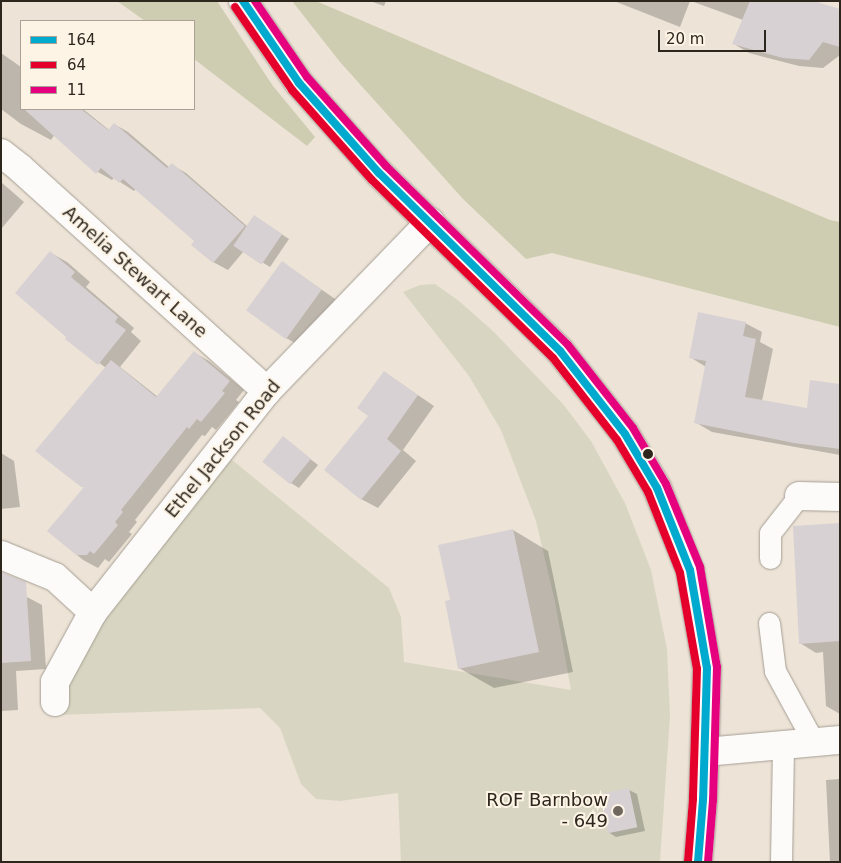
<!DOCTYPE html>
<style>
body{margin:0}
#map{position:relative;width:841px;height:863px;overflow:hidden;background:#ede4d7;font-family:"DejaVu Sans",sans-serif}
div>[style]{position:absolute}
.green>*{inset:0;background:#d8d6c2}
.forest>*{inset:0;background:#cecdb2}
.shadow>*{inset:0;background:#0003}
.building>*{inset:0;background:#d8d1d3;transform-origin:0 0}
.roads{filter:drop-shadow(0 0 1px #a69e94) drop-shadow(0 0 1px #a69e94)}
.service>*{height:21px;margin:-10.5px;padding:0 10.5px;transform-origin:10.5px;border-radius:10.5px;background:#fcfbf9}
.minor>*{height:28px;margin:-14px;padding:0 14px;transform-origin:14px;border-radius:14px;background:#fcfbf9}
.tertiary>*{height:28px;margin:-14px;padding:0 14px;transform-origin:14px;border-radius:14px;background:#fcfbf9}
.bus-1>*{height:8px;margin:-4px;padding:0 4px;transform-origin:4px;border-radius:4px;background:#00a9ce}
.bus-2>*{height:8px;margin:-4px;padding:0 4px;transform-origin:4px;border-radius:4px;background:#e4002b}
.bus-3>*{height:8px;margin:-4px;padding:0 4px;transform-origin:4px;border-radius:4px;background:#e5007d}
.dots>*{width:14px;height:14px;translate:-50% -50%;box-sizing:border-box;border:2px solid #fef4e6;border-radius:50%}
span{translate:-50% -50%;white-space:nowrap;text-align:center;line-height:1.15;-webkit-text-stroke:4px #fef4e6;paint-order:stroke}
.street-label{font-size:18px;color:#2c261d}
.poi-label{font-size:18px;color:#2c261d}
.right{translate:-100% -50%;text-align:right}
.frame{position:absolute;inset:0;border:2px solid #2c261d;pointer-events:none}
.legend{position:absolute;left:20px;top:20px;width:175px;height:90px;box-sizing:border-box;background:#fef4e6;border:1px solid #aaa296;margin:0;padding:6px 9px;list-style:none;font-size:15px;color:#2c261d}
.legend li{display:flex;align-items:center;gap:10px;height:25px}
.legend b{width:25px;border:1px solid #aaa296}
.scale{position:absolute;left:658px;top:30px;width:108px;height:22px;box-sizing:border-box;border:2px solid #2c261d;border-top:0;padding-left:6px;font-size:15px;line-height:18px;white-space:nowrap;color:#2c261d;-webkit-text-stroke:4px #fef4e6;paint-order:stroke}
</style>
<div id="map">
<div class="green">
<div style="clip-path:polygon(435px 284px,459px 301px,493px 331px,563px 404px,591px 441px,625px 503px,651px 570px,667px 649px,670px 716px,660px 862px,401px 862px,398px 793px,340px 801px,316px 799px,301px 784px,280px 728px,260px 708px,57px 715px,93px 612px,220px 450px,389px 588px,401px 617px,404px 662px,571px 690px,555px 602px,536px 521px,501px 430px,469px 376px,403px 292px,420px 285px)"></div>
</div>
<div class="forest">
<div style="clip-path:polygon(117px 1px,217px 1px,273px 86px,315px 137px,307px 146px,194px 59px,194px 21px,145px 21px)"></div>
<div style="clip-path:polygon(292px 1px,316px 1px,830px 220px,840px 222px,840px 327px,552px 253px,526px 259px,463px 199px,340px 62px)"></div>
</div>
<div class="shadow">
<div style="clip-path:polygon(370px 1px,386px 1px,384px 6px)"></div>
<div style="clip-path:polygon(614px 1px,690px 1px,680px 27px)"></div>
<div style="clip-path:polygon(691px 1px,810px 1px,840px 10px,840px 55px,823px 68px,799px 66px,749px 53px,734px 44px,743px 20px)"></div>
<div style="clip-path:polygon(1px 53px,21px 67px,21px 109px,83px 109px,109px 130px,114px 124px,128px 132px,170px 168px,172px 165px,186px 173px,248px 227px,263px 222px,289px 239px,270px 267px,244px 251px,228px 270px,213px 262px,196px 241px,136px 189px,134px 191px,114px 178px,112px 180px,98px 172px,55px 134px,51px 140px,21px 124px,1px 109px)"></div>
<div style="clip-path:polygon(1px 182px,24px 202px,1px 229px)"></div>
<div style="clip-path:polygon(51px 253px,67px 262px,90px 282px,86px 287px,134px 328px,131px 332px,141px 341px,120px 367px,158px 397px,195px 353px,209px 361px,244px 390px,236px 400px,239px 402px,216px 430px,212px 427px,205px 436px,202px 435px,135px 520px,137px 522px,129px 532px,132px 534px,109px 562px,105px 559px,98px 568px,83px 560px,49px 531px,85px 488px,82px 486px,106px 368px,67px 338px)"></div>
<div style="clip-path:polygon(282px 262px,338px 301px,302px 347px,286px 338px)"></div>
<div style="clip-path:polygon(745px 323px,762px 332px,760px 342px,773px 349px,762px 401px,808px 409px,840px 385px,840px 455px,712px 432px,695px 422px,706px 367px,690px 357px)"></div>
<div style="clip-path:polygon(384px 372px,434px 406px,403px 450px,416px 461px,378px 508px,361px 499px)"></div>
<div style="clip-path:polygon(283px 438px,318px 465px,299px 488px,291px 483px)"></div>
<div style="clip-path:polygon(1px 453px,14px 461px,20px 507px,1px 509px,1px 516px)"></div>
<div style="clip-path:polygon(840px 525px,840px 714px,826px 706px,823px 652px,816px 653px,800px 643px)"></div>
<div style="clip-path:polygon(513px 530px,548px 551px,573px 672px,494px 688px,459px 668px,451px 601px)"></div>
<div style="clip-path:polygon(27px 597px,42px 605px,46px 669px,16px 671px,18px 710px,1px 711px,1px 599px)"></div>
<div style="clip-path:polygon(840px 779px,840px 862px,830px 862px,826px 780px)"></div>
<div style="clip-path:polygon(629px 790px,637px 794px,645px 831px,616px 837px,608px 832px)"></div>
</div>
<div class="building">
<div style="clip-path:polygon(750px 1px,814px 1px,840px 9px,840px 47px,823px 42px,809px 60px,783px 58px,732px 44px)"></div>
<div style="clip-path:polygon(24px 109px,81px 109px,108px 130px,114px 123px,167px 168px,172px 163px,245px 226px,213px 263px,191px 245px,194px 241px,123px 179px,119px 183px,101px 168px,96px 174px)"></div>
<div style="left:254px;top:215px;width:34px;height:37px;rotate:34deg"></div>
<div style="clip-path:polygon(50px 251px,75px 272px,71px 277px,118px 317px,115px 322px,126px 330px,98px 365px,65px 339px,66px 337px,15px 293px)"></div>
<div style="left:282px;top:261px;width:49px;height:61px;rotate:36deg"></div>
<div style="clip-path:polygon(698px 312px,746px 322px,743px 336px,756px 339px,745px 397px,807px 408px,810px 380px,840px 384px,840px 449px,794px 443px,694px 423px,706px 361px,689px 358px)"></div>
<div style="clip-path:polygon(194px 351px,230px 381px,222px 391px,225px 393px,201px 422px,197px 419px,189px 429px,187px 427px,121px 510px,123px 512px,115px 522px,118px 525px,94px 554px,90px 551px,87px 555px,76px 555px,47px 531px,84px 487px,81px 487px,35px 451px,111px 360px,156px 397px)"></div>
<div style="clip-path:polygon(384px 371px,418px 395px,387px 439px,401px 451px,361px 500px,324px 470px,368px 416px,357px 408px)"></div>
<div style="left:283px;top:436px;width:36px;height:33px;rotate:39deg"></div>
<div style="clip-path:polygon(840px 523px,840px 641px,799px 644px,793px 526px)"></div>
<div style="clip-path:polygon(513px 529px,539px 652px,458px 669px,445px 601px,450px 600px,438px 545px)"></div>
<div style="clip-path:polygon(1px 572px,26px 582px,31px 661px,1px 663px)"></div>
<div style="left:629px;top:788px;width:40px;height:30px;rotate:78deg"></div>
</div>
<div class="roads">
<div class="service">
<div style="left:770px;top:558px;width:25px;rotate:-90deg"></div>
<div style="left:770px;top:533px;width:47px;rotate:-51.9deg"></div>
<div style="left:769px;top:623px;width:48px;rotate:82.9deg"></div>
<div style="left:775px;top:671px;width:80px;rotate:61.5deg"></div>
<div style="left:781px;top:862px;width:118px;rotate:-89deg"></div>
</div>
<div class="minor">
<div style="left:1px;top:153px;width:24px;rotate:38deg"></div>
<div style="left:20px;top:168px;width:333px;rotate:42.1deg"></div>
<div style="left:799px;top:496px;width:41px;rotate:1.4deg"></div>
<div style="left:1px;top:555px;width:58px;rotate:22.2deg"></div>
<div style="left:55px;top:577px;width:52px;rotate:42.6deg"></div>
<div style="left:55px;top:702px;width:20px;rotate:-90deg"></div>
<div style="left:55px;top:682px;width:80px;rotate:-61.5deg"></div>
<div style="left:93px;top:612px;width:281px;rotate:-51.8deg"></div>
<div style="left:267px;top:391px;width:235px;rotate:-46deg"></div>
<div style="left:705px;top:752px;width:136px;rotate:-5.1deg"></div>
</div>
<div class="tertiary">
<div style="left:243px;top:1px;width:99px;rotate:55.7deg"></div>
<div style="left:299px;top:83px;width:120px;rotate:48.4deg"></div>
<div style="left:379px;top:173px;width:254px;rotate:44.5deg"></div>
<div style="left:560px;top:351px;width:105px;rotate:51.9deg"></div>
<div style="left:625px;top:434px;width:63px;rotate:59.3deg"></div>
<div style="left:657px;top:488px;width:88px;rotate:68.1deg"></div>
<div style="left:690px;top:570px;width:99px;rotate:80.2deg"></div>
<div style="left:707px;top:668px;width:132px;rotate:91.7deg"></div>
<div style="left:703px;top:800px;width:62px;rotate:94.6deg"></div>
</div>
</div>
<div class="bus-1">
<div style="left:243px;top:1px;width:99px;rotate:55.7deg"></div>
<div style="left:299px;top:83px;width:120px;rotate:48.4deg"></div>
<div style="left:379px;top:173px;width:254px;rotate:44.5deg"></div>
<div style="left:560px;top:351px;width:105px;rotate:51.9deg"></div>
<div style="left:625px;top:434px;width:63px;rotate:59.3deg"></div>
<div style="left:657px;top:488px;width:88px;rotate:68.1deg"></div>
<div style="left:690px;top:570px;width:99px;rotate:80.2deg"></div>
<div style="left:707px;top:668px;width:132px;rotate:91.7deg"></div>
<div style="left:703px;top:800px;width:62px;rotate:94.6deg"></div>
</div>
<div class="bus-2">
<div style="left:235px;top:7px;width:101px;rotate:55.5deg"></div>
<div style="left:292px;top:90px;width:120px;rotate:48.4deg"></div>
<div style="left:372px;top:180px;width:254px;rotate:44.5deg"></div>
<div style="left:553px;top:358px;width:104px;rotate:52deg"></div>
<div style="left:617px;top:440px;width:61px;rotate:59.2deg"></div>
<div style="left:648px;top:492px;width:87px;rotate:68.4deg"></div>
<div style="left:680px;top:573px;width:97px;rotate:80deg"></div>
<div style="left:697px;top:669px;width:130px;rotate:91.8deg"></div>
<div style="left:693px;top:799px;width:62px;rotate:94.6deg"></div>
</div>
<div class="bus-3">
<div style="left:255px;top:1px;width:92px;rotate:55.6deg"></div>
<div style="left:307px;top:77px;width:119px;rotate:48.4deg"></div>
<div style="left:386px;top:166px;width:255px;rotate:44.5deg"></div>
<div style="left:568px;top:345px;width:105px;rotate:51.9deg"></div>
<div style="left:633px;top:428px;width:65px;rotate:59.5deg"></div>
<div style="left:666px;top:484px;width:90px;rotate:67.7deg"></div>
<div style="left:700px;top:567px;width:101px;rotate:80.4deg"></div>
<div style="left:717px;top:667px;width:133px;rotate:91.7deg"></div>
<div style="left:713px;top:800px;width:62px;rotate:94.6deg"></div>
</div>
<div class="dots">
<div style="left:648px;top:454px;background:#2c261d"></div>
<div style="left:618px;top:811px;background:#70685e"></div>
</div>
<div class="street-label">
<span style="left:135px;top:272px;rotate:42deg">Amelia Stewart Lane</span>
<span style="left:223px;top:449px;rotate:-51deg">Ethel Jackson Road</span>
</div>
<div class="poi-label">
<span class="right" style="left:608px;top:811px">ROF Barnbow<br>- 649</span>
</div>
<div class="frame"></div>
<ul class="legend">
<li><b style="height:6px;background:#00a9ce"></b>164</li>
<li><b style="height:6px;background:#e4002b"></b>64</li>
<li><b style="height:6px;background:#e5007d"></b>11</li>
</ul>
<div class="scale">20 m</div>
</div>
